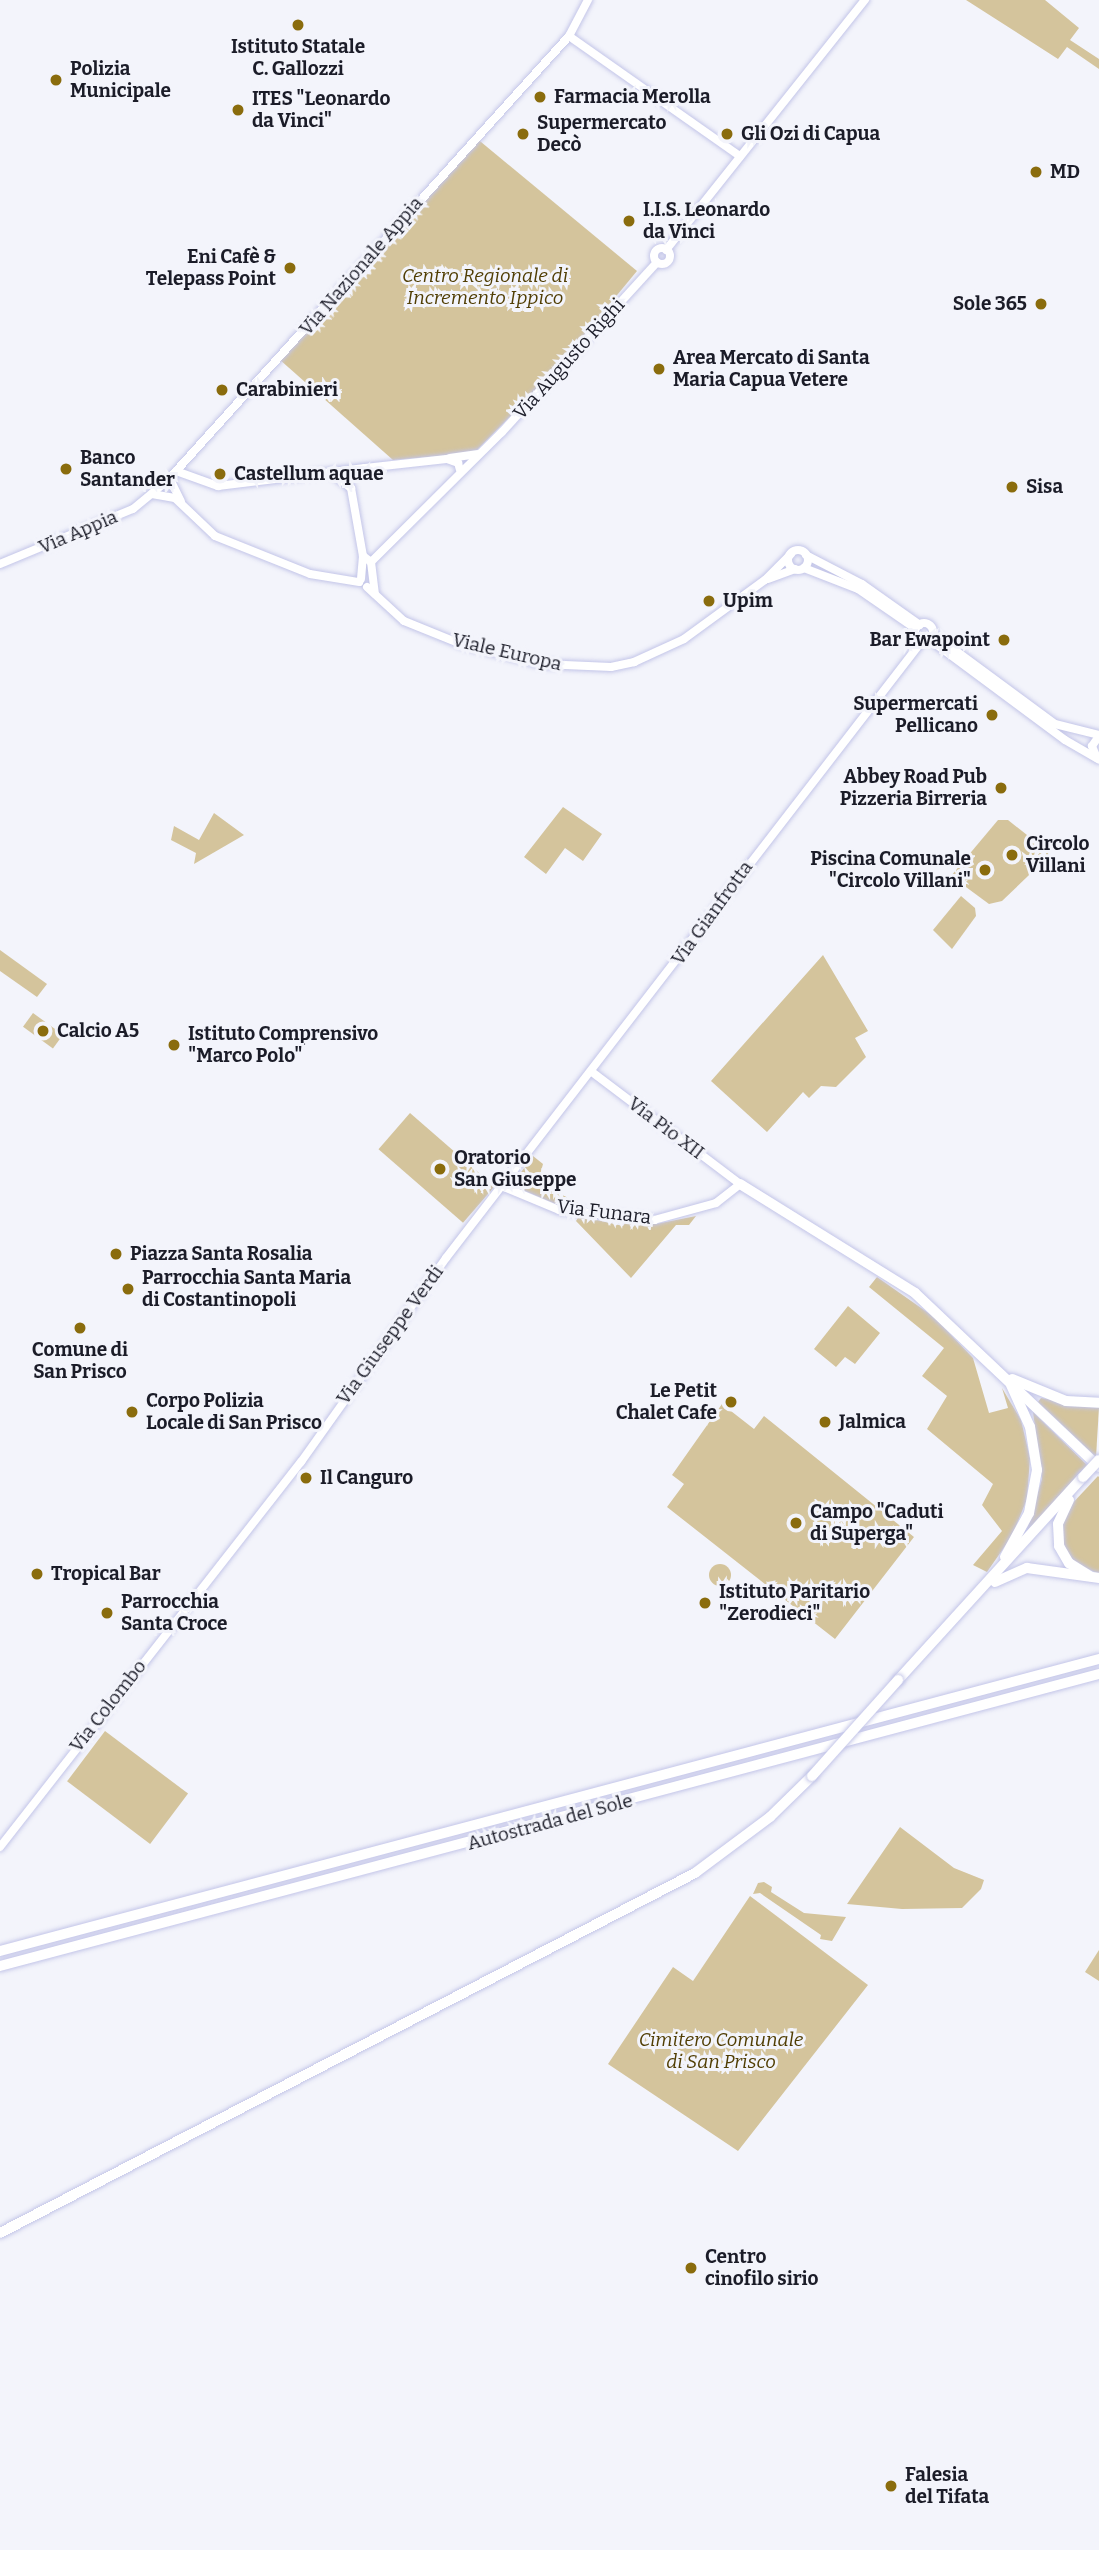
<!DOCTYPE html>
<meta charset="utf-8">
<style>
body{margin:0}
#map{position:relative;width:1099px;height:2550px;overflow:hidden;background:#f3f4fb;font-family:Bitter,serif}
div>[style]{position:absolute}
.green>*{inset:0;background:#d4c49c;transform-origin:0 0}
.round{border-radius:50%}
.roads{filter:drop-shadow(0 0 2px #c3c5e8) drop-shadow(0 0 2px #c3c5e8)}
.secondary>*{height:8px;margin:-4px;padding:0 4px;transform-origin:4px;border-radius:4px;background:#fff}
.secondary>.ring{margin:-4px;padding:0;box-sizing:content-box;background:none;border:8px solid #fff;border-radius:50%}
.highway>*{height:10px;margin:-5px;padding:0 5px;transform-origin:5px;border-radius:5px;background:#fff}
.bridges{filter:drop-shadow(0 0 2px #c3c5e8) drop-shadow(0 0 2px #c3c5e8)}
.highway-bridge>*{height:10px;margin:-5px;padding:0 5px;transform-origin:5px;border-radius:5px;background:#fff}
.dots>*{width:19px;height:19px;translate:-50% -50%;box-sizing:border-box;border:4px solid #f3f4fb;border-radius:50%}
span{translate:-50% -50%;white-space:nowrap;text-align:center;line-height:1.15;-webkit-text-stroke:6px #f3f4fb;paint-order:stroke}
.poi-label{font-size:19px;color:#1b1c28;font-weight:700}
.left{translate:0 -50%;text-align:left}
.right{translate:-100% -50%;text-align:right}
.street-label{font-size:19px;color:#1b1c28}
.park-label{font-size:19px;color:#503d03;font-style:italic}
</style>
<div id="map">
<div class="green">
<div style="clip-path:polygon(966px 0,1045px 0,1079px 28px,1070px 40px,1099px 59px,1099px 69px,1067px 47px,1058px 59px)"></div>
<div style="clip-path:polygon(475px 137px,637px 271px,551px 375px,474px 453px,393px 460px,279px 359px)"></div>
<div style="clip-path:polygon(563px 807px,602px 834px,583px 861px,565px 848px,546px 874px,524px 857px)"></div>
<div style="clip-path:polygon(214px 813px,244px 835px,194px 864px,196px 853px,171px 840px,174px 826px,199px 840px)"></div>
<div style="clip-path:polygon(998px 820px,1008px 820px,1051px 854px,1002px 901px,989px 904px,951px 876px)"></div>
<div style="clip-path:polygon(961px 896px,975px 908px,976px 916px,952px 949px,933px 930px)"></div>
<div style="clip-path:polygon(0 950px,47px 984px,37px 997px,0 971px)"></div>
<div style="clip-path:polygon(823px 955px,868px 1031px,855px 1038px,866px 1057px,836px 1087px,821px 1086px,809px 1098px,803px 1092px,767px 1132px,711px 1081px)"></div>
<div style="left:33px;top:1013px;width:37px;height:17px;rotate:36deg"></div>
<div style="left:410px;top:1113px;width:112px;height:48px;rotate:41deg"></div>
<div style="clip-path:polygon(533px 1156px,543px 1164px,538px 1182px,546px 1192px,554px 1191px,583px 1205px,580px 1209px,563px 1207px,518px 1188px,516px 1179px)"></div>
<div style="clip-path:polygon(579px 1216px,623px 1226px,626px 1222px,656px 1224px,696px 1216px,689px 1225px,676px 1225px,631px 1278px,576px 1221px)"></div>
<div style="clip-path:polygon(877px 1277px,934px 1317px,973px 1358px,989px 1413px,1008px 1408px,1002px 1388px,1021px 1420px,1030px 1458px,1027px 1499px,1012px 1536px,987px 1572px,973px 1565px,1002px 1531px,982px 1505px,993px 1484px,927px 1429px,947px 1396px,922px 1376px,944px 1348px,869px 1287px)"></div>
<div style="clip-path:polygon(848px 1306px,880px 1333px,855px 1364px,845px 1357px,836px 1367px,814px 1349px)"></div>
<div style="clip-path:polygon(1041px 1398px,1099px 1407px,1096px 1457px,1038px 1402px)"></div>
<div style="clip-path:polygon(722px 1404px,754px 1429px,764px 1416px,914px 1537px,835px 1639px,667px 1507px,684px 1484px,672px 1475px)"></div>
<div style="clip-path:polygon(1033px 1412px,1087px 1465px,1026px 1533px,1042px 1479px)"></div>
<div style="clip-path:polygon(1098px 1476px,1099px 1477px,1099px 1574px,1071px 1561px,1062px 1540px,1063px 1519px,1070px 1506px)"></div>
<div class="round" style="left:709px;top:1564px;width:22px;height:22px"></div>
<div style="left:105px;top:1731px;width:104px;height:63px;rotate:37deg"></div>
<div style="clip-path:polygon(900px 1827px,954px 1868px,984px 1880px,981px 1889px,962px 1908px,902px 1909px,847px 1904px)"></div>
<div style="clip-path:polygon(764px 1882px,772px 1887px,771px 1892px,804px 1913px,846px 1917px,832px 1941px,820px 1939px,821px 1935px,760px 1893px,753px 1894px,758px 1883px)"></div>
<div style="clip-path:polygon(750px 1896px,868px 1985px,738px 2151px,608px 2064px,673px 1967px,693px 1981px)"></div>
<div style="clip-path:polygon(1099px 1950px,1099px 1981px,1085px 1972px)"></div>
</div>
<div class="roads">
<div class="secondary">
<div style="left:569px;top:36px;width:209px;rotate:35.1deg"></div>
<div class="ring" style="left:654px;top:248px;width:8px;height:8px"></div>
<div style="left:666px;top:250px;width:320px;rotate:-51.5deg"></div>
<div style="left:450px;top:458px;width:28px;rotate:-8deg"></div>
<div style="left:176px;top:471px;width:45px;rotate:19.7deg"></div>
<div style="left:218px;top:486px;width:148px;rotate:-7deg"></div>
<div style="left:331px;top:472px;width:26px;rotate:39deg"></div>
<div style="left:351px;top:488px;width:69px;rotate:80deg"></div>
<div style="left:363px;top:556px;width:23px;rotate:95deg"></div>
<div style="left:170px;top:479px;width:25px;rotate:64deg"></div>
<div style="left:345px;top:480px;width:23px;rotate:-31deg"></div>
<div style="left:365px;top:468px;width:82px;rotate:-6.3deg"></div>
<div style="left:447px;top:459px;width:12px;rotate:20deg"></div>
<div style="left:458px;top:463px;width:7px;rotate:74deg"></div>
<div style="left:152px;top:494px;width:23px;rotate:10deg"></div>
<div style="left:175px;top:498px;width:55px;rotate:43.5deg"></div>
<div style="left:215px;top:536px;width:102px;rotate:21.8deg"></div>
<div style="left:310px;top:574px;width:50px;rotate:9.3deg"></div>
<div class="ring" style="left:788px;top:550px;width:12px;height:12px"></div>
<div style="left:806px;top:555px;width:63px;rotate:27.4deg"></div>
<div style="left:862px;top:584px;width:71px;rotate:35.3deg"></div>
<div style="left:363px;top:556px;width:10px;rotate:37deg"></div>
<div style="left:371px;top:562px;width:185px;rotate:-44.8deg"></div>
<div style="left:502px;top:432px;width:230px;rotate:-47.6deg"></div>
<div style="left:371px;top:562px;width:32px;rotate:83deg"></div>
<div style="left:0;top:564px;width:144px;rotate:-22.5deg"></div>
<div style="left:133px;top:509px;width:45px;rotate:-39.6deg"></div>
<div style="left:168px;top:480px;width:598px;rotate:-47.91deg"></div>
<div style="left:569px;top:36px;width:41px;rotate:-62.2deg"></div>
<div style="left:804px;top:568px;width:58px;rotate:21.3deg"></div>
<div style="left:858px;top:589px;width:70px;rotate:34.6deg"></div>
<div style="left:768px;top:579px;width:29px;rotate:-20deg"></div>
<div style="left:367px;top:587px;width:50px;rotate:42.6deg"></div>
<div style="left:404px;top:621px;width:61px;rotate:22deg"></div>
<div style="left:461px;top:644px;width:83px;rotate:13.9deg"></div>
<div style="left:542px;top:664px;width:69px;rotate:2.5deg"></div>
<div style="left:611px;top:667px;width:24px;rotate:-12deg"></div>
<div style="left:634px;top:662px;width:55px;rotate:-24.7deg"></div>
<div style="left:684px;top:639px;width:100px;rotate:-36.1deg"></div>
<div style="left:765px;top:580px;width:37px;rotate:-45deg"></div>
<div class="ring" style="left:915px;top:623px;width:10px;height:10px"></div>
<div style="left:933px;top:634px;width:152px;rotate:36.4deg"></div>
<div style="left:1055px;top:724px;width:45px;rotate:14deg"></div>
<div style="left:929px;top:639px;width:169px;rotate:36.6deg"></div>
<div style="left:1065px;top:740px;width:39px;rotate:30deg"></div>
<div style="left:1097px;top:758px;width:13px;rotate:-113deg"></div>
<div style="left:1092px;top:746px;width:12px;rotate:-55deg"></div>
<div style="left:504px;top:1187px;width:60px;rotate:22.7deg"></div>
<div style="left:559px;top:1210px;width:96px;rotate:6deg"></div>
<div style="left:654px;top:1220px;width:64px;rotate:-15.3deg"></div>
<div style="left:716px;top:1203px;width:31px;rotate:-38deg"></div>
<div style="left:740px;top:1184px;width:186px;rotate:-142.9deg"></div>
<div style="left:0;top:1847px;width:489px;rotate:-52deg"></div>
<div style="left:301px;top:1462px;width:250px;rotate:-54.6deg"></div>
<div style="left:446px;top:1258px;width:779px;rotate:-52.35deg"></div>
</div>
<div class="highway">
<div style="left:740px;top:1184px;width:206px;rotate:31.9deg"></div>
<div style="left:915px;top:1293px;width:253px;rotate:43.4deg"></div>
<div style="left:1012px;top:1379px;width:58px;rotate:22.2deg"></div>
<div style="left:1066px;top:1401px;width:33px;rotate:3deg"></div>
<div style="left:1069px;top:1500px;width:26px;rotate:115deg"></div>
<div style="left:1058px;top:1524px;width:22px;rotate:87deg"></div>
<div style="left:1059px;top:1546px;width:20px;rotate:60deg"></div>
<div style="left:1069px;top:1563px;width:25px;rotate:32deg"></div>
<div style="left:1005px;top:1557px;width:50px;rotate:-61.4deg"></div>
<div style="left:1029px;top:1513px;width:44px;rotate:-79.5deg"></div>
<div style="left:1037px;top:1470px;width:44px;rotate:-99.2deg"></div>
<div style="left:1030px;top:1427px;width:46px;rotate:-114.3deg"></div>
<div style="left:995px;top:1582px;width:35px;rotate:-24deg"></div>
<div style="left:1027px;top:1568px;width:73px;rotate:7.9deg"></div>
<div style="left:898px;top:1680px;width:275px;rotate:-47.7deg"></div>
<div style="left:0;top:1951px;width:1137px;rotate:-14.88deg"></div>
<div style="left:0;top:1966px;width:1137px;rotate:-14.88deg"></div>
<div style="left:0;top:2233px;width:783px;rotate:-27.38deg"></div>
<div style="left:695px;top:1873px;width:94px;rotate:-36.7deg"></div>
<div style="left:770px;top:1817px;width:59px;rotate:-44.3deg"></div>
</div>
</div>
<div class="bridges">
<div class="highway-bridge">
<div style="left:1083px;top:1477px;width:23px;rotate:-47deg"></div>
<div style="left:812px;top:1776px;width:129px;rotate:-48.1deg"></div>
</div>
</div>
<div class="dots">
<div style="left:298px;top:25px;background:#8a6c0d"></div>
<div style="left:56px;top:80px;background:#8a6c0d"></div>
<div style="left:540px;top:97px;background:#8a6c0d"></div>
<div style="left:238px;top:110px;background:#8a6c0d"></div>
<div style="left:523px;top:134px;background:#8a6c0d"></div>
<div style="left:727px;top:134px;background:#8a6c0d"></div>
<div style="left:1036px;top:172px;background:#8a6c0d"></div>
<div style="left:629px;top:221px;background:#8a6c0d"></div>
<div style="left:290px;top:268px;background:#8a6c0d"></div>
<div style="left:1041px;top:304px;background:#8a6c0d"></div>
<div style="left:659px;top:369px;background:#8a6c0d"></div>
<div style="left:222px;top:390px;background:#8a6c0d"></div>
<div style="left:66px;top:469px;background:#8a6c0d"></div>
<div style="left:220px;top:474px;background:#8a6c0d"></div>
<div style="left:1012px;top:487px;background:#8a6c0d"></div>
<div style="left:709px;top:601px;background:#8a6c0d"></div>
<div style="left:1004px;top:640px;background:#8a6c0d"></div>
<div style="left:992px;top:715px;background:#8a6c0d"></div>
<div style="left:1001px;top:788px;background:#8a6c0d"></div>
<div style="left:1012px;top:855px;background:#8a6c0d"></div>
<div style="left:985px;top:870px;background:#8a6c0d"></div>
<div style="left:43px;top:1031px;background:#8a6c0d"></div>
<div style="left:174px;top:1045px;background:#8a6c0d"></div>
<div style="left:440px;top:1169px;background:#8a6c0d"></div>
<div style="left:116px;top:1254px;background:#8a6c0d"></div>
<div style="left:128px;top:1289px;background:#8a6c0d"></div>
<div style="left:80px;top:1328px;background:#8a6c0d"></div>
<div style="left:731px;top:1402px;background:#8a6c0d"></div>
<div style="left:132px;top:1412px;background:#8a6c0d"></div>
<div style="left:825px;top:1422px;background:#8a6c0d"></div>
<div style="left:306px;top:1478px;background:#8a6c0d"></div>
<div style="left:796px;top:1523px;background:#8a6c0d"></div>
<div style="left:37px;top:1574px;background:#8a6c0d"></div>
<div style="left:705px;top:1603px;background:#8a6c0d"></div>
<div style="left:107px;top:1613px;background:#8a6c0d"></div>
<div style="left:691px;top:2268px;background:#8a6c0d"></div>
<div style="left:891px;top:2486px;background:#8a6c0d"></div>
</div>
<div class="poi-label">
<span style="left:298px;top:58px">Istituto Statale<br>C. Gallozzi</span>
<span class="left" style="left:70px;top:80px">Polizia<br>Municipale</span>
<span class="left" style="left:554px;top:97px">Farmacia Merolla</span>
<span class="left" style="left:252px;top:110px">ITES "Leonardo<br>da Vinci"</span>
<span class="left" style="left:537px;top:134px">Supermercato<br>Decò</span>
<span class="left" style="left:741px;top:134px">Gli Ozi di Capua</span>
<span class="left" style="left:1050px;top:172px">MD</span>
<span class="left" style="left:643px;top:221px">I.I.S. Leonardo<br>da Vinci</span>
<span class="right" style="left:276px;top:268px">Eni Cafè &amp;<br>Telepass Point</span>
<span class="right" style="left:1027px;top:304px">Sole 365</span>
<span class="left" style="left:673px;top:369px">Area Mercato di Santa<br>Maria Capua Vetere</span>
<span class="left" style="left:236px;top:390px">Carabinieri</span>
<span class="left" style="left:80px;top:469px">Banco<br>Santander</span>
<span class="left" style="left:234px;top:474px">Castellum aquae</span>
<span class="left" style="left:1026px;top:487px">Sisa</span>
<span class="left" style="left:723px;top:601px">Upim</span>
<span class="right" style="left:990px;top:640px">Bar Ewapoint</span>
<span class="right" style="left:978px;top:715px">Supermercati<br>Pellicano</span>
<span class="right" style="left:987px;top:788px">Abbey Road Pub<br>Pizzeria Birreria</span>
<span class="left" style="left:1026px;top:855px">Circolo<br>Villani</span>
<span class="right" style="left:971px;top:870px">Piscina Comunale<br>"Circolo Villani"</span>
<span class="left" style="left:57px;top:1031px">Calcio A5</span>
<span class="left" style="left:188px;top:1045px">Istituto Comprensivo<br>"Marco Polo"</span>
<span class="left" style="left:454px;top:1169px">Oratorio<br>San Giuseppe</span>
<span class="left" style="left:130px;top:1254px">Piazza Santa Rosalia</span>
<span class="left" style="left:142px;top:1289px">Parrocchia Santa Maria<br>di Costantinopoli</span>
<span style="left:80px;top:1361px">Comune di<br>San Prisco</span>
<span class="right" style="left:717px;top:1402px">Le Petit<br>Chalet Cafe</span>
<span class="left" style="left:146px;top:1412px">Corpo Polizia<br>Locale di San Prisco</span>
<span class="left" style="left:839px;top:1422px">Jalmica</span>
<span class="left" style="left:320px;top:1478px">Il Canguro</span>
<span class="left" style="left:810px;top:1523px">Campo "Caduti<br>di Superga"</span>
<span class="left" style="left:51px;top:1574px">Tropical Bar</span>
<span class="left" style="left:719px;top:1603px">Istituto Paritario<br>"Zerodieci"</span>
<span class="left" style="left:121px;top:1613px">Parrocchia<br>Santa Croce</span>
<span class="left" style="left:705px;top:2268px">Centro<br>cinofilo sirio</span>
<span class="left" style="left:905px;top:2486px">Falesia<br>del Tifata</span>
</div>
<div class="street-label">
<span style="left:361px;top:266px;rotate:-49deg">Via Nazionale Appia</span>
<span style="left:569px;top:359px;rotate:-48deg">Via Augusto Righi</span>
<span style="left:78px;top:532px;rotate:-23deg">Via Appia</span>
<span style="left:507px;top:652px;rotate:13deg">Viale Europa</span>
<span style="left:712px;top:913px;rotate:-54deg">Via Gianfrotta</span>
<span style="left:666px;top:1128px;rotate:37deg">Via Pio XII</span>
<span style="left:604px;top:1212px;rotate:7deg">Via Funara</span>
<span style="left:390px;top:1335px;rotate:-54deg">Via Giuseppe Verdi</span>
<span style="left:108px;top:1706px;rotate:-52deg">Via Colombo</span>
<span style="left:550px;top:1822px;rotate:-15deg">Autostrada del Sole</span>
</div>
<div class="park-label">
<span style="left:485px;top:287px">Centro Regionale di<br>Incremento Ippico</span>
<span style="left:721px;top:2051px">Cimitero Comunale<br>di San Prisco</span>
</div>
</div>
